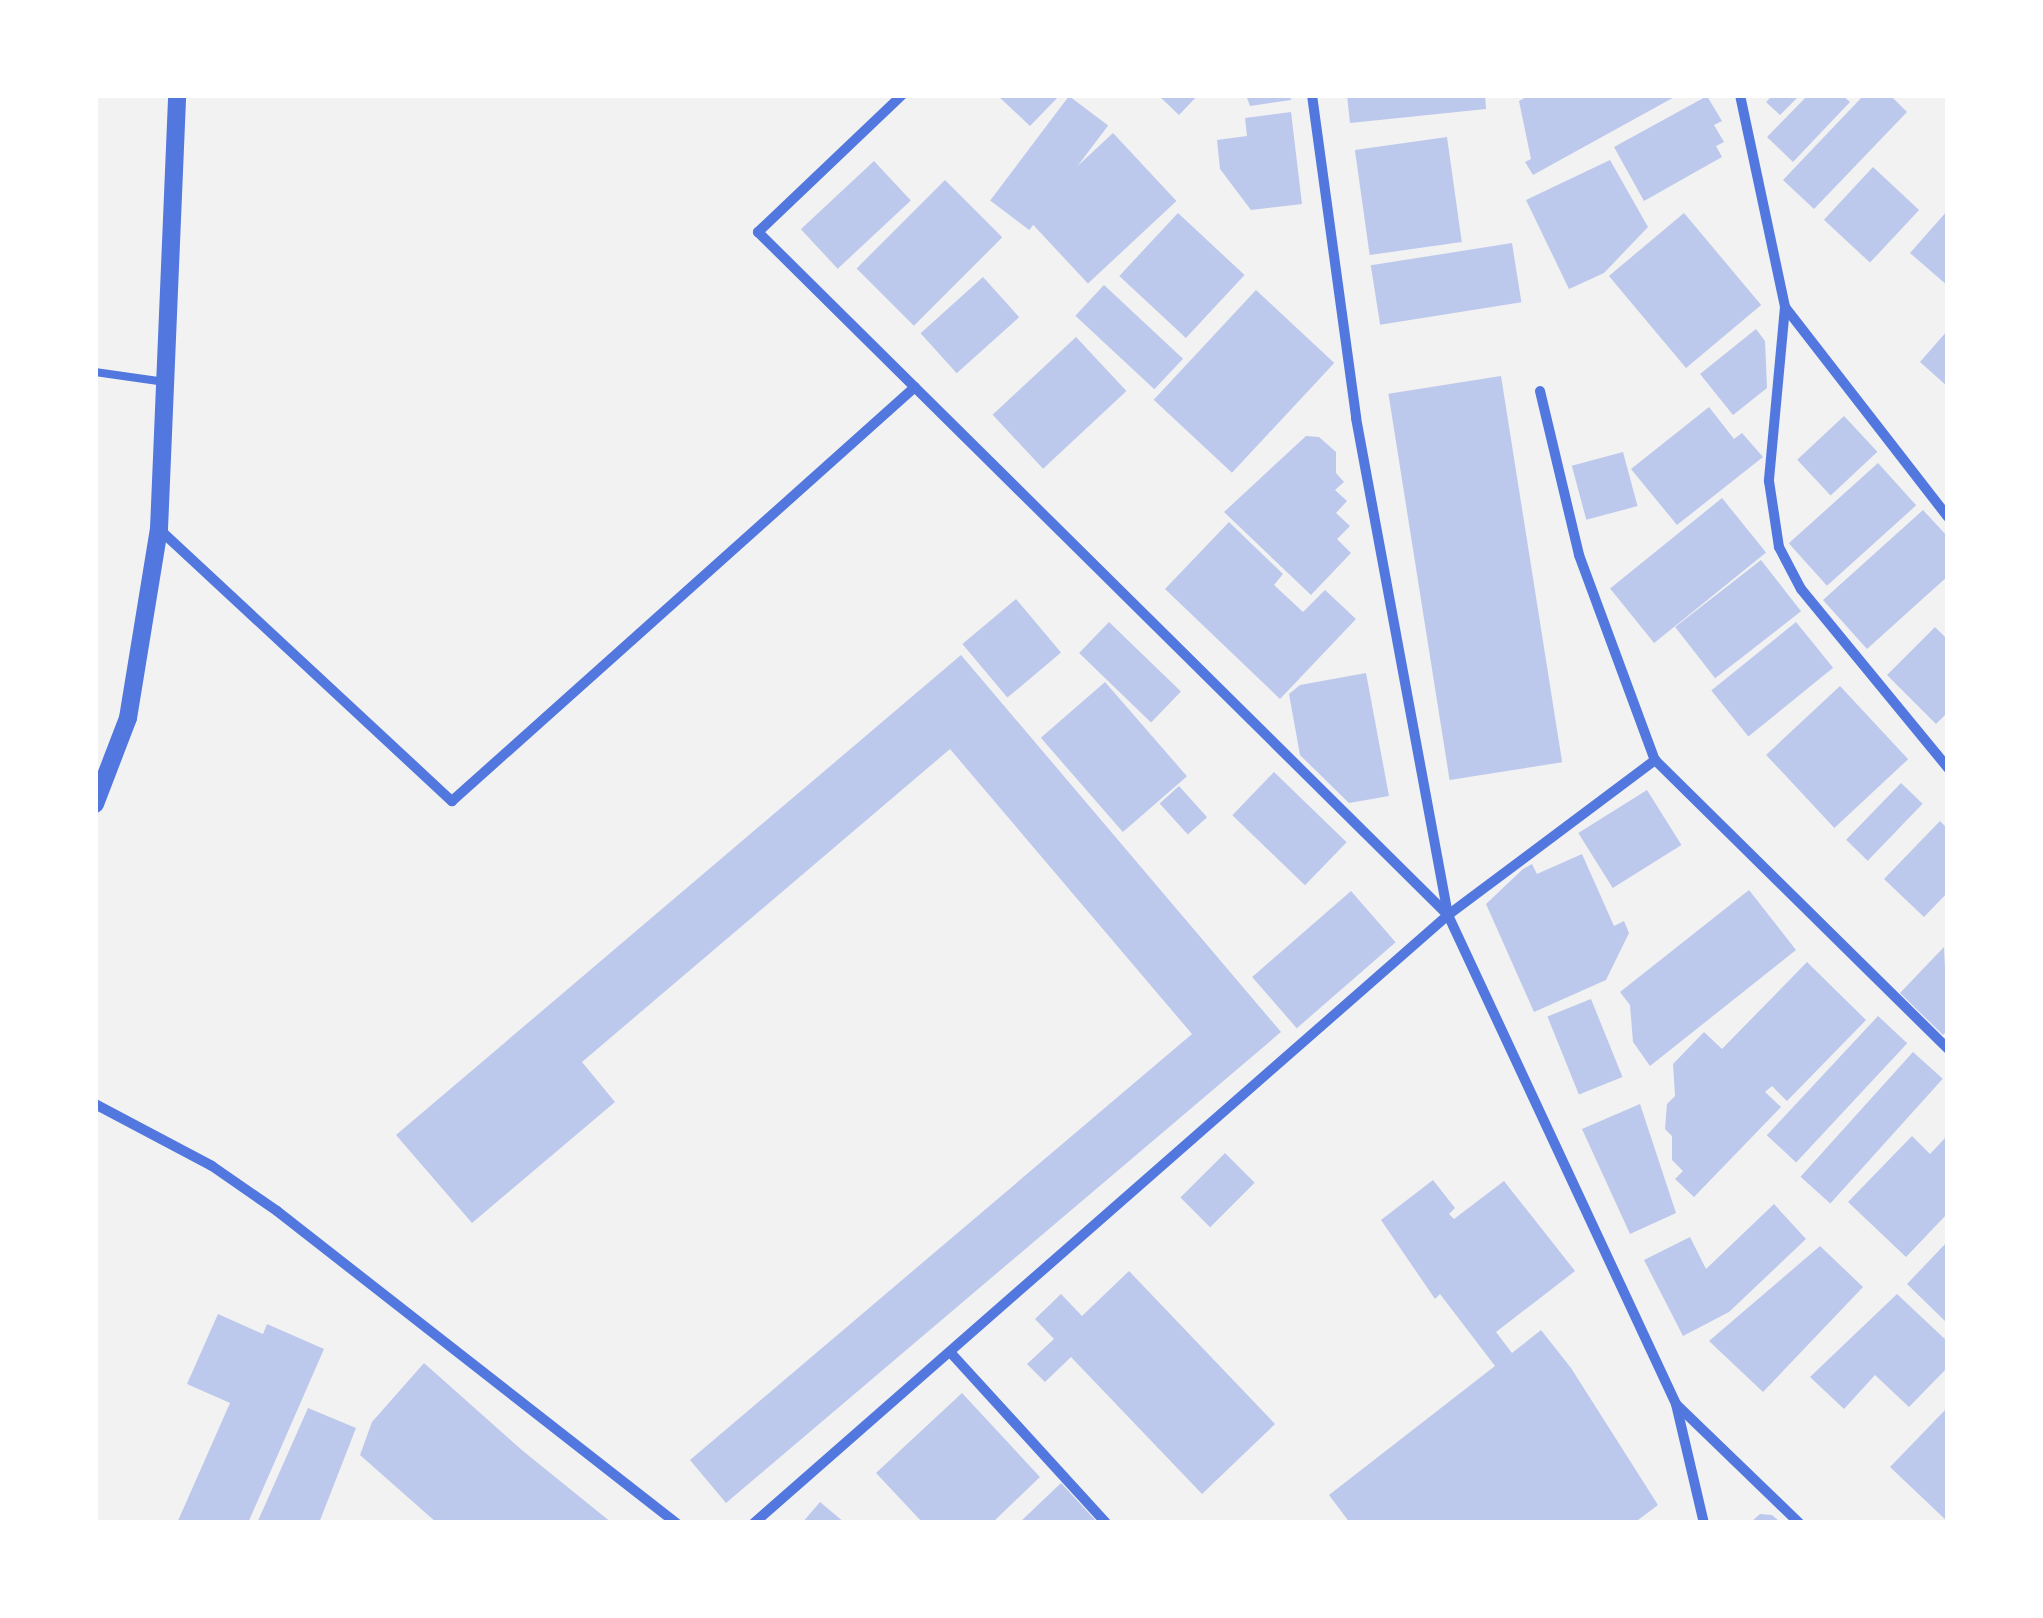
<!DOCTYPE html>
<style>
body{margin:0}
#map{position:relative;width:2043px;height:1618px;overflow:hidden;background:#f2f2f2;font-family:Roboto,sans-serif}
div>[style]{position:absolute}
.building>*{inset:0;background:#bdc9ec;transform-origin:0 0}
.service>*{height:8px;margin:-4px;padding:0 4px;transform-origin:4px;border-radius:4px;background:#5277de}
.minor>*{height:10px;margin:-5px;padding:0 5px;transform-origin:5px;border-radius:5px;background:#5277de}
.tertiary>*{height:18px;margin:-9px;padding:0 9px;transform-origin:9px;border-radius:9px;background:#5277de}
span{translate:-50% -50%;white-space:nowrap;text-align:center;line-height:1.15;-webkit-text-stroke:10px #fff;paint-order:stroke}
.frame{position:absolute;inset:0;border:98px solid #fff;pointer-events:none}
</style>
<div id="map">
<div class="building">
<div style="clip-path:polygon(997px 95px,1060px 95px,1030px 126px)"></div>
<div style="clip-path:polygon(1158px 95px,1198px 95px,1179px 115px)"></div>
<div style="clip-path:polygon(1246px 95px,1290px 95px,1291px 100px,1250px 106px)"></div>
<div style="clip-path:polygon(1347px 95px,1485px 95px,1486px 109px,1350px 123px)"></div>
<div style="clip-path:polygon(1530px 95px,1678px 95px,1533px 175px,1525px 162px,1531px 159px,1519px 101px)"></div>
<div style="clip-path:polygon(1773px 95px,1800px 95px,1780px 115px,1766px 102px)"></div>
<div style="clip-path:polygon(1808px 95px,1842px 95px,1850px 102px,1793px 162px,1767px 137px)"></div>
<div style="clip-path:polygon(1864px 95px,1890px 95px,1907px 112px,1814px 209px,1783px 180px)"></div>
<div style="left:1069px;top:96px;width:49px;height:131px;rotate:37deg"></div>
<div style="clip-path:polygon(1707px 96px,1722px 121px,1714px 125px,1724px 142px,1716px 146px,1722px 157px,1644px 201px,1614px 147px)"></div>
<div style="clip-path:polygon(1291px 112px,1302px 204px,1251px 210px,1220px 169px,1217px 140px,1247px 136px,1245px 118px)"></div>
<div style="left:1113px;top:133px;width:93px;height:121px;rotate:47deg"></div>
<div style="left:1447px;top:137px;width:106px;height:93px;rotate:82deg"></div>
<div style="clip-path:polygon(1610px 160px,1648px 227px,1604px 273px,1569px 289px,1526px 200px)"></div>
<div style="left:874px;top:161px;width:54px;height:100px;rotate:47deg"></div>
<div style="left:1873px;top:167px;width:63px;height:72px;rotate:43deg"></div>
<div style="left:945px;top:180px;width:81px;height:125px;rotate:45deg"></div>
<div style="clip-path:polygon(1948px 210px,1948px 286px,1910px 253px)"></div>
<div style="left:1178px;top:213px;width:91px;height:86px;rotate:43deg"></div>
<div style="left:1684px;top:213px;width:120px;height:98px;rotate:50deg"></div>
<div style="left:1512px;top:243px;width:60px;height:143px;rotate:81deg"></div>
<div style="left:983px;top:277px;width:54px;height:84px;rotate:48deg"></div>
<div style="left:1104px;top:285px;width:108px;height:42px;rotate:43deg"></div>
<div style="left:1256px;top:290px;width:107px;height:150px;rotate:43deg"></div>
<div style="clip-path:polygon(1756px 329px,1765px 341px,1767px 388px,1733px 415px,1700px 374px)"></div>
<div style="clip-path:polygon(1948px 330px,1948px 387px,1920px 362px)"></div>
<div style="left:1076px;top:337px;width:74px;height:114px;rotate:47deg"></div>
<div style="left:1501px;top:376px;width:391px;height:114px;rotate:81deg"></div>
<div style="clip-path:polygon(1709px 407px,1734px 439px,1742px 433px,1763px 457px,1677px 525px,1631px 469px)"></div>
<div style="left:1844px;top:416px;width:49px;height:64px;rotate:47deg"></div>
<div style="clip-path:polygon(1306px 436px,1319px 437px,1336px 452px,1336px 473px,1344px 482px,1335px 490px,1347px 501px,1336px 513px,1350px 526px,1337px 539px,1351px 553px,1311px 595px,1224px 512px)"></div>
<div style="left:1623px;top:452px;width:56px;height:53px;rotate:75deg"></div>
<div style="left:1878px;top:463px;width:57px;height:120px;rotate:48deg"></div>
<div style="left:1722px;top:498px;width:70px;height:144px;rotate:51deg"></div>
<div style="clip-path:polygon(1923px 510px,1948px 537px,1948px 576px,1867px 649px,1823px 600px)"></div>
<div style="clip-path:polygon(1229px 522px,1283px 574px,1274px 585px,1303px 612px,1325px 590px,1356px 619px,1280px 699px,1165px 589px)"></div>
<div style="left:1761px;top:560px;width:65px;height:109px;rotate:52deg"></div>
<div style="left:1016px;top:599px;width:70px;height:70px;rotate:50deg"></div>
<div style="left:1109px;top:622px;width:100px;height:43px;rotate:44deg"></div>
<div style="left:1796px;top:622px;width:59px;height:109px;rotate:51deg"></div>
<div style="clip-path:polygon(1935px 627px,1948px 640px,1948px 712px,1936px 724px,1887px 675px)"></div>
<div style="clip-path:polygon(961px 655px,1281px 1032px,726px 1503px,690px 1460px,1192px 1034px,950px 749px,582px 1062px,615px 1102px,472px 1223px,396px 1135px)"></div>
<div style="clip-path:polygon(1366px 673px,1389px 796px,1349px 803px,1300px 755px,1289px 694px,1300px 685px)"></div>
<div style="left:1105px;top:682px;width:125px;height:85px;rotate:49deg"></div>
<div style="left:1840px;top:686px;width:100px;height:101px;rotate:47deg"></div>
<div style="left:1274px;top:772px;width:101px;height:60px;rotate:44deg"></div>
<div style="left:1901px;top:783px;width:30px;height:79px;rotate:44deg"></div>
<div style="left:1179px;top:786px;width:42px;height:26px;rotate:48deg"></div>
<div style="left:1647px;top:790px;width:65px;height:81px;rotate:58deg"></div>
<div style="clip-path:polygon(1940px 821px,1948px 829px,1948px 892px,1924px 917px,1884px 879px)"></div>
<div style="clip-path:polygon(1582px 854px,1614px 926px,1624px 921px,1629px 933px,1606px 980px,1534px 1012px,1486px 904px,1523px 869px,1532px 864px,1537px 874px)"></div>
<div style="clip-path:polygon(1749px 890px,1796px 950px,1650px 1066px,1633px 1042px,1630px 1005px,1620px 992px)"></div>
<div style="left:1351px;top:891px;width:68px;height:131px;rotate:49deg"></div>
<div style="clip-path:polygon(1944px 947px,1948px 1030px,1943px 1035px,1900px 993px)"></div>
<div style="clip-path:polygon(1807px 962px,1866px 1020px,1787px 1101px,1772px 1086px,1765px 1092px,1781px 1107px,1694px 1197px,1675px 1179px,1683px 1171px,1672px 1160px,1672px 1136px,1665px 1129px,1667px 1104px,1675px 1096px,1673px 1064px,1704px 1032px,1722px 1049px)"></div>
<div style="left:1591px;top:999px;width:84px;height:47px;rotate:68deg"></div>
<div style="left:1878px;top:1016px;width:40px;height:163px;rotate:43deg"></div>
<div style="left:1913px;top:1052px;width:40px;height:168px;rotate:42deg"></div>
<div style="clip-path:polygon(1640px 1104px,1676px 1213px,1630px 1234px,1582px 1129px)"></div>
<div style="clip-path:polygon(1948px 1135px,1948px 1213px,1906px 1257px,1848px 1202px,1912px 1136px,1930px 1154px)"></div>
<div style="left:1225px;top:1153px;width:42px;height:63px;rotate:45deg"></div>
<div style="clip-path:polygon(1433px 1180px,1455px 1208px,1449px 1214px,1454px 1219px,1504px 1181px,1575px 1271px,1496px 1332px,1512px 1353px,1541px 1330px,1571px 1368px,1658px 1505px,1634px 1523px,1350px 1523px,1329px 1495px,1495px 1366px,1440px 1294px,1435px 1299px,1381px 1220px)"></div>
<div style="clip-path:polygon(1774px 1204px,1806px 1239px,1729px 1312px,1683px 1336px,1644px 1260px,1690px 1237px,1706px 1269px)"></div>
<div style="clip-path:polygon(1948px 1241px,1948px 1324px,1907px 1284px)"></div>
<div style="clip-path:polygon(1820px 1246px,1863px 1287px,1763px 1392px,1709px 1341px)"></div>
<div style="clip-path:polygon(1129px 1271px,1275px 1424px,1202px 1494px,1071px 1357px,1045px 1382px,1027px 1364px,1054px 1339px,1035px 1319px,1061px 1294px,1082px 1316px)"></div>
<div style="clip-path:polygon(1897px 1294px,1948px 1342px,1948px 1367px,1909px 1407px,1875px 1375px,1844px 1409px,1810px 1377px)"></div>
<div style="clip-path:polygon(218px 1314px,263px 1334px,267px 1324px,324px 1349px,248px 1523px,177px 1523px,230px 1403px,187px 1384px)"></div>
<div style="clip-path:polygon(424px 1363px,523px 1451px,612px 1523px,437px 1523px,360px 1455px,372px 1422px)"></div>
<div style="clip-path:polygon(962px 1393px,1040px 1477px,992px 1523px,923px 1523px,876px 1473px)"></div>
<div style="clip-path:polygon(1948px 1407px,1948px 1522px,1890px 1467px)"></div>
<div style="clip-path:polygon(308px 1408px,356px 1428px,319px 1523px,257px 1523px)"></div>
<div style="clip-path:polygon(1061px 1483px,1098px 1523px,1019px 1523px)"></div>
<div style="clip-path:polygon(820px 1502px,845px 1523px,802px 1523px)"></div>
<div style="clip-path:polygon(1760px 1514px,1772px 1515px,1781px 1523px,1750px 1523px)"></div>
</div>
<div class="service">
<div style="left:95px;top:372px;width:71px;rotate:8.1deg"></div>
</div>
<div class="minor">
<div style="left:902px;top:95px;width:199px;rotate:136.4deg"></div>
<div style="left:758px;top:232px;width:971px;rotate:44.71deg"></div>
<div style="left:1312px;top:95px;width:326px;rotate:82.2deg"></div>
<div style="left:1356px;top:418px;width:505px;rotate:79.51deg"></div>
<div style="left:1448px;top:915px;width:540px;rotate:65deg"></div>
<div style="left:1676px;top:1404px;width:122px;rotate:76.8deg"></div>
<div style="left:1740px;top:95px;width:217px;rotate:78deg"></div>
<div style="left:1785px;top:307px;width:266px;rotate:52.2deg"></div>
<div style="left:1785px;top:307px;width:175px;rotate:95.3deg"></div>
<div style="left:1769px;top:481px;width:67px;rotate:81.4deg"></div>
<div style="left:1779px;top:547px;width:47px;rotate:62.4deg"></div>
<div style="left:1801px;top:589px;width:232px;rotate:50.6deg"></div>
<div style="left:1540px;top:391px;width:169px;rotate:76.6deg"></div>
<div style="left:1579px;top:555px;width:219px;rotate:69.7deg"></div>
<div style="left:1655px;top:760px;width:412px;rotate:44.6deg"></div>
<div style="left:159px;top:529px;width:400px;rotate:42.9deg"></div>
<div style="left:452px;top:801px;width:621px;rotate:-41.8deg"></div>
<div style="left:95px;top:1104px;width:132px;rotate:27.9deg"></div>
<div style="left:212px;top:1166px;width:79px;rotate:34.7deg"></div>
<div style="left:277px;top:1211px;width:507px;rotate:38.02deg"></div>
<div style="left:950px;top:1352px;width:231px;rotate:47.6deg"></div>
<div style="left:1677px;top:1405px;width:170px;rotate:44deg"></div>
<div style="left:754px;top:1523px;width:923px;rotate:-41.22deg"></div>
<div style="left:1448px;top:915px;width:259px;rotate:-36.8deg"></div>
</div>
<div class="tertiary">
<div style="left:95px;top:804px;width:92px;rotate:-69deg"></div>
<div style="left:128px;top:718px;width:192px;rotate:-80.7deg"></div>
<div style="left:159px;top:529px;width:434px;rotate:-87.6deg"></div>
</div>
<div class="frame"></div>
</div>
